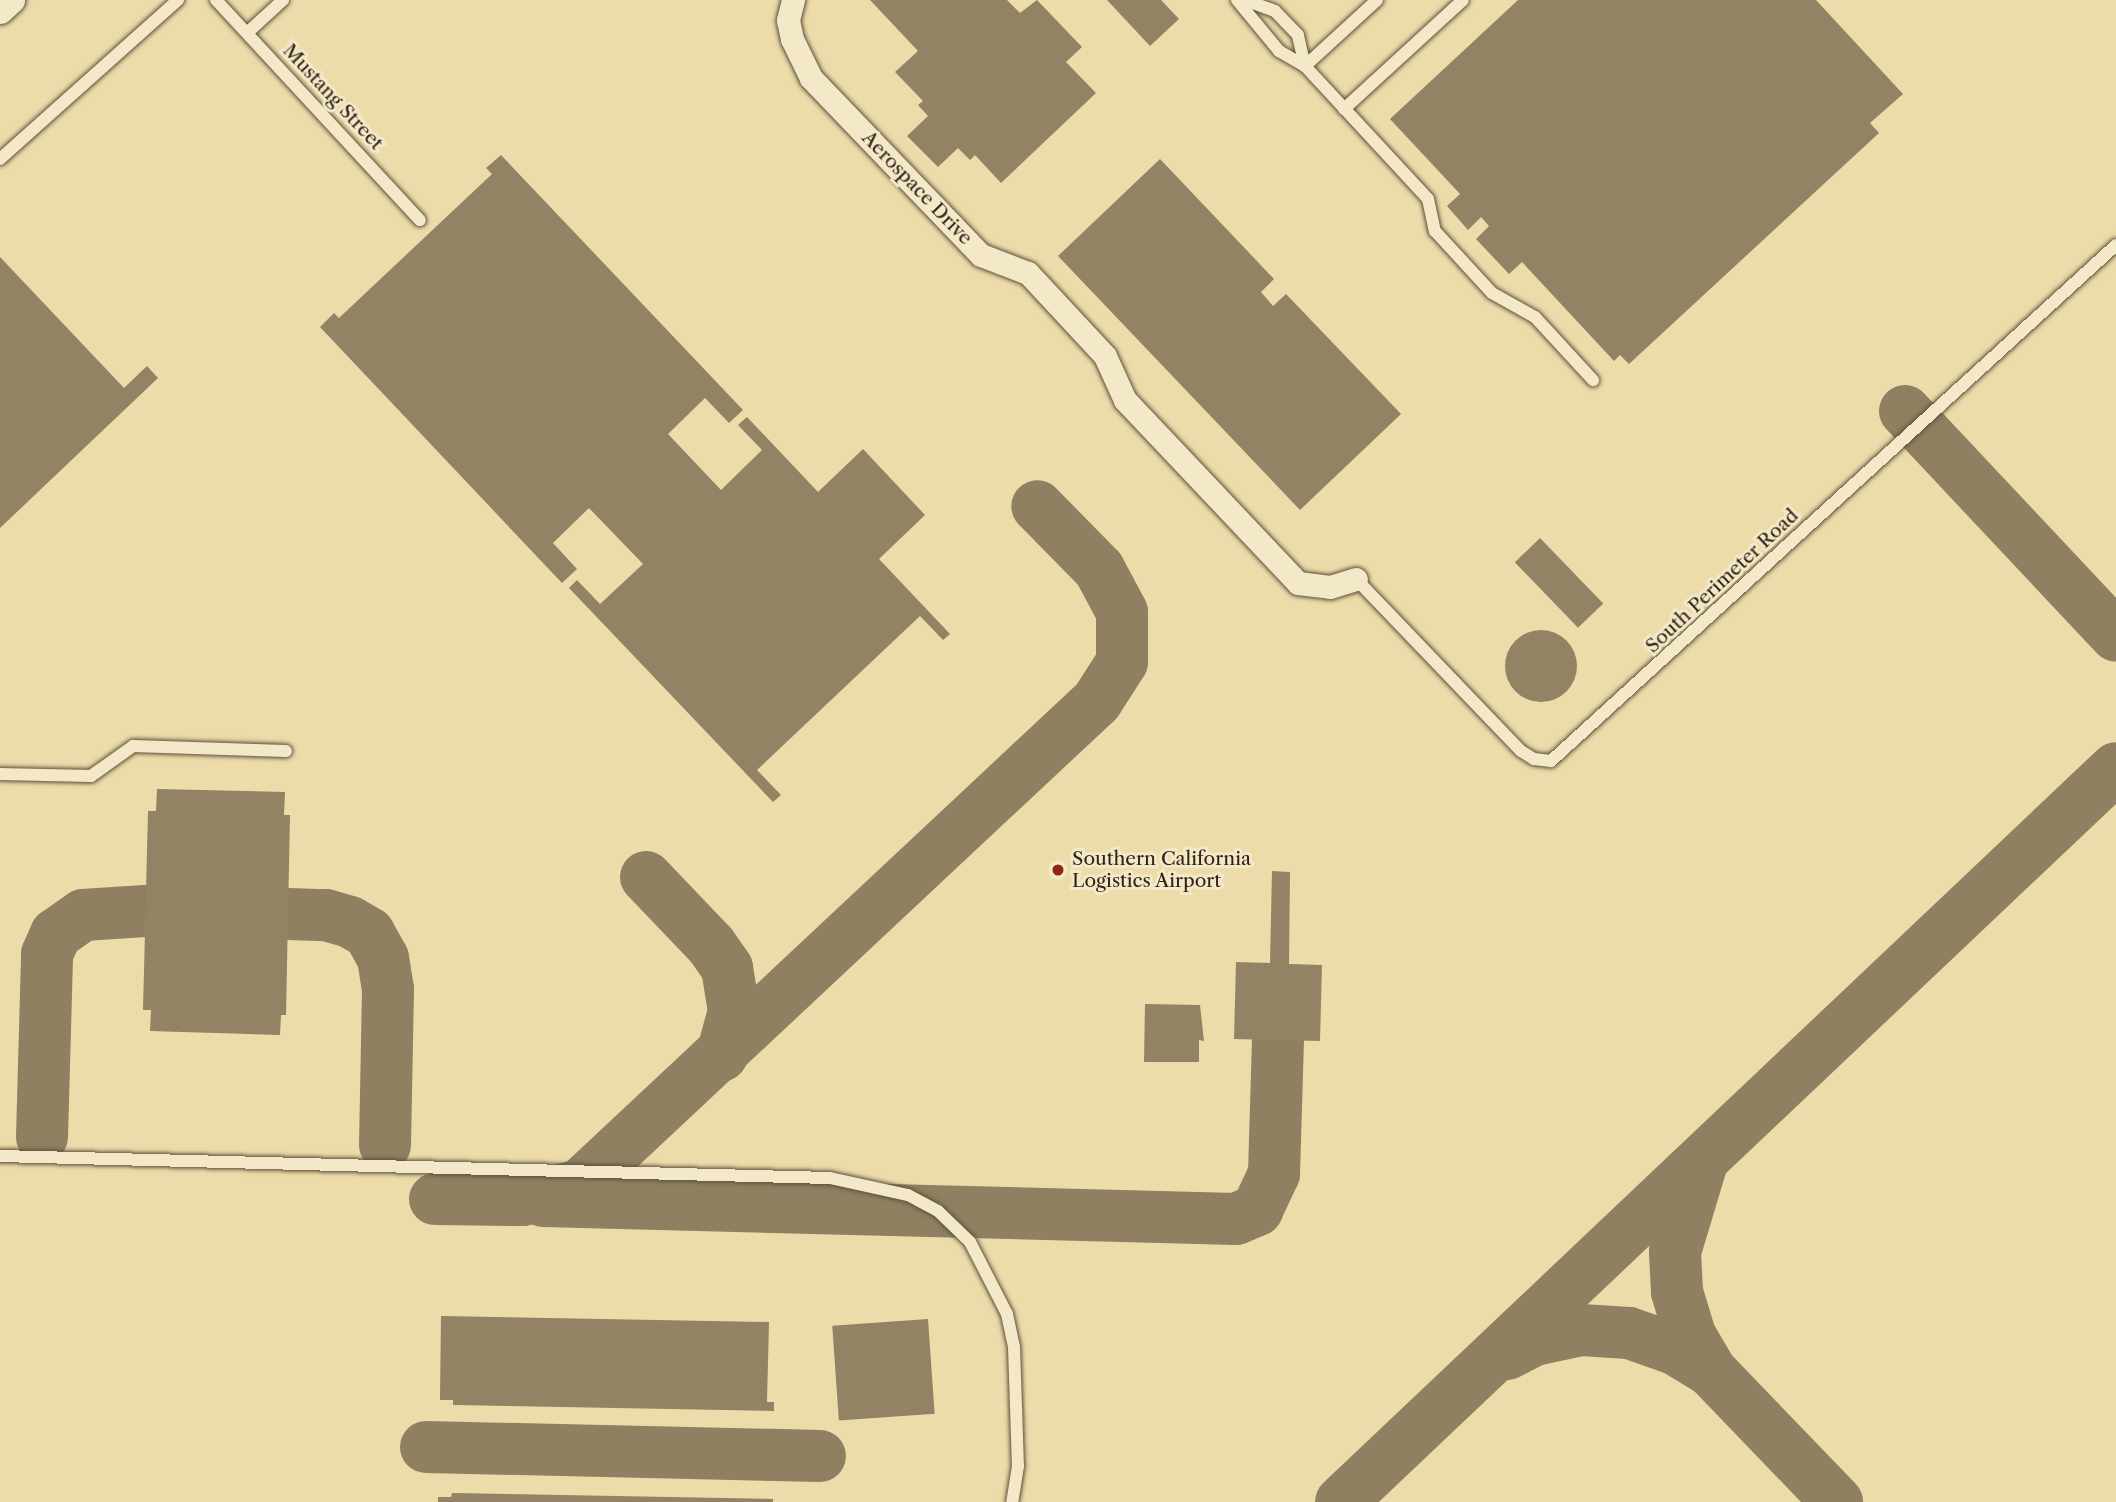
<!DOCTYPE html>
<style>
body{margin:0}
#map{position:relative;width:2116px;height:1502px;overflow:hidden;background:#ecdcaa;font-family:"Libre Caslon Text",serif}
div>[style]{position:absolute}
.taxiway>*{height:52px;margin:-26px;padding:0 26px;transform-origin:26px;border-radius:26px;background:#8e8060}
.building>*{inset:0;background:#918363;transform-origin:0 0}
.round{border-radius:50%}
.roads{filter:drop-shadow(0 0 2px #5e513b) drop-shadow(0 0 2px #5e513b)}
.service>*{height:12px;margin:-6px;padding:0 6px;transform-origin:6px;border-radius:6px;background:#f3e8c8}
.minor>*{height:23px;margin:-11.5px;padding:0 11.5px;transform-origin:11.5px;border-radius:11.5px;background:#f3e8c8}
.tertiary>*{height:28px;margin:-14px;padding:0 14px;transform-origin:14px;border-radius:14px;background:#f3e8c8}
.dots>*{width:19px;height:19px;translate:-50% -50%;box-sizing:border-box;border:4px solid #f3e8c8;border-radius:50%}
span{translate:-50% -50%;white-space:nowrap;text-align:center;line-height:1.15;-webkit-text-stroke:6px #f3e8c8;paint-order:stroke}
.street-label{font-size:19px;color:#2f2316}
.poi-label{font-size:19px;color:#2f2316}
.left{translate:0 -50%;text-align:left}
</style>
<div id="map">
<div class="taxiway">
<div style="left:1905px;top:411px;width:308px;rotate:46.8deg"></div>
<div style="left:646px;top:877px;width:94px;rotate:46.3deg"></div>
<div style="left:711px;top:945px;width:28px;rotate:55deg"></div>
<div style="left:727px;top:968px;width:44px;rotate:80.8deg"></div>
<div style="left:734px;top:1011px;width:46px;rotate:105.3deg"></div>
<div style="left:288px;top:914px;width:38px;rotate:2deg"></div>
<div style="left:326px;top:915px;width:25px;rotate:16deg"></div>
<div style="left:350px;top:922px;width:22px;rotate:30deg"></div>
<div style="left:369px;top:933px;width:29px;rotate:61deg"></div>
<div style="left:383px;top:958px;width:31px;rotate:81deg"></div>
<div style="left:388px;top:989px;width:156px;rotate:91.1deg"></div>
<div style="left:42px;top:1137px;width:183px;rotate:-88.4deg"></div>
<div style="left:47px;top:954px;width:22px;rotate:-66deg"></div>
<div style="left:56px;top:934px;width:33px;rotate:-35deg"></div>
<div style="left:83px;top:915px;width:62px;rotate:-3.7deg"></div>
<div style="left:1702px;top:1162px;width:94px;rotate:106.7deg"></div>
<div style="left:1675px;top:1252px;width:40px;rotate:87.1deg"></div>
<div style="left:1677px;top:1292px;width:45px;rotate:73.2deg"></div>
<div style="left:1690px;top:1335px;width:42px;rotate:59.7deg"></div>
<div style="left:435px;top:1199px;width:87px;rotate:0.7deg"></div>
<div style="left:522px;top:1200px;width:60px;rotate:-14.5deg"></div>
<div style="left:580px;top:1185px;width:708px;rotate:-43.11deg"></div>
<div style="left:1097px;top:701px;width:46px;rotate:-57.3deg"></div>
<div style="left:1122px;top:662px;width:50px;rotate:-90deg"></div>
<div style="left:1122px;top:612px;width:49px;rotate:-118.1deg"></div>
<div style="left:1099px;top:569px;width:88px;rotate:-134.5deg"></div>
<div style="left:543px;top:1201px;width:693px;rotate:1.49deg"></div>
<div style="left:1236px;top:1219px;width:23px;rotate:-23deg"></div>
<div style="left:1257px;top:1210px;width:40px;rotate:-65deg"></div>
<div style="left:1274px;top:1174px;width:134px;rotate:-88.3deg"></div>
<div style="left:1507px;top:1354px;width:30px;rotate:-27deg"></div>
<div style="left:1534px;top:1340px;width:48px;rotate:-12deg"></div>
<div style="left:1581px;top:1330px;width:48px;rotate:3.6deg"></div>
<div style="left:1629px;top:1333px;width:49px;rotate:19.2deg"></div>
<div style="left:1675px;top:1349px;width:42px;rotate:31.4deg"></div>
<div style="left:1711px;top:1371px;width:182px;rotate:46.1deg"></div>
<div style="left:426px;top:1447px;width:394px;rotate:1.3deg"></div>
<div style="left:1341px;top:1502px;width:1067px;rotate:-43.44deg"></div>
</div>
<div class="building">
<div style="clip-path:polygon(870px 0,1007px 0,1020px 13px,1037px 0,1082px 47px,1066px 62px,1096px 93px,1001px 183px,975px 155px,970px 160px,958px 148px,938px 167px,907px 136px,928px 116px,918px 105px,923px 101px,895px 72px,918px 51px)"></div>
<div style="clip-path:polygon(1107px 0,1161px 0,1179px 19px,1150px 46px)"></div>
<div style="clip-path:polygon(1518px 0,1816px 0,1903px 94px,1870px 123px,1879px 133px,1629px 364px,1620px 355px,1614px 361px,1522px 262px,1509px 274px,1476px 239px,1489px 226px,1481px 217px,1468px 230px,1447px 206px,1460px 194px,1390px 119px)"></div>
<div style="clip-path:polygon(501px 155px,743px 410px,729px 423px,705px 398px,668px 434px,721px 490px,762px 450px,738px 425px,747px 417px,818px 492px,863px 449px,925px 515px,879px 559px,950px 634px,943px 640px,920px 616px,757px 770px,781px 795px,773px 802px,569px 588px,577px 580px,600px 604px,643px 564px,589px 508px,553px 543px,577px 569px,562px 583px,320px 327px,334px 313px,339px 318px,492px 174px,486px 168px)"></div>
<div style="clip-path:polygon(1160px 159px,1274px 279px,1261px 292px,1273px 306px,1286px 294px,1401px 414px,1300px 510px,1058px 256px)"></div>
<div style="clip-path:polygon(0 257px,124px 388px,147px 366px,158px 378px,0 528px)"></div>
<div style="left:1540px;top:538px;width:91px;height:35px;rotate:46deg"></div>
<div class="round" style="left:1505px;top:630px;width:72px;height:72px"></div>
<div style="clip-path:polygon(157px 789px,285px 792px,284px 815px,290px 815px,286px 1015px,281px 1015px,280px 1035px,150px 1031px,151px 1010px,143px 1010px,148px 811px,156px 811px)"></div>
<div style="clip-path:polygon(1272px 871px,1290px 872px,1289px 964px,1322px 965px,1320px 1041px,1234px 1039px,1236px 962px,1270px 963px)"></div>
<div style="clip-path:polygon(1145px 1004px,1200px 1005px,1204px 1041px,1199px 1040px,1199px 1062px,1144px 1062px)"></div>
<div style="clip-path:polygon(441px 1316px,769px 1322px,767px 1402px,774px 1402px,774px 1411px,453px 1405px,453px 1400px,440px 1400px)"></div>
<div style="left:928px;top:1319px;width:95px;height:96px;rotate:86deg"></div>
<div style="clip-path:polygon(452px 1493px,773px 1499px,773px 1502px,438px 1502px,438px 1497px,451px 1497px)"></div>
</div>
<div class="roads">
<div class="service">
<div style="left:216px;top:0;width:300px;rotate:47.2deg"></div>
<div style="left:1237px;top:0;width:66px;rotate:50.5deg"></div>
<div style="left:1279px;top:51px;width:30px;rotate:30deg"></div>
<div style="left:1305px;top:66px;width:32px;rotate:-103deg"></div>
<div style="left:1298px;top:35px;width:33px;rotate:-134deg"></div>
<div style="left:1275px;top:11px;width:32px;rotate:-160deg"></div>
<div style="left:1377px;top:0;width:98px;rotate:137.5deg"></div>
<div style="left:1305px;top:66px;width:181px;rotate:47.2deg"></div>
<div style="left:1428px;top:199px;width:33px;rotate:78deg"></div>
<div style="left:1435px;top:231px;width:84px;rotate:47.4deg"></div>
<div style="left:1492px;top:293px;width:49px;rotate:29.2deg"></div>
<div style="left:1535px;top:317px;width:86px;rotate:47.4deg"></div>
<div style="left:247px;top:33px;width:49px;rotate:-42.5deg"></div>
<div style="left:1344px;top:109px;width:161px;rotate:-42.5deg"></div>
<div style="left:0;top:159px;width:239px;rotate:-41.8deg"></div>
<div style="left:1356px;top:579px;width:238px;rotate:46.2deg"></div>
<div style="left:1521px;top:751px;width:15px;rotate:32deg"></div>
<div style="left:1534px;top:759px;width:17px;rotate:7deg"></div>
<div style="left:1551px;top:761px;width:765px;rotate:-42.4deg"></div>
<div style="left:0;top:774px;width:91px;rotate:1.3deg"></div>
<div style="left:91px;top:776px;width:52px;rotate:-35.5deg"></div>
<div style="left:133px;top:746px;width:153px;rotate:1.9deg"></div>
<div style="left:0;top:1156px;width:830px;rotate:1.52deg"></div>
<div style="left:830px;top:1178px;width:80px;rotate:12.3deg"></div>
<div style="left:908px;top:1195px;width:34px;rotate:28deg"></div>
<div style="left:938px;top:1211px;width:45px;rotate:44.1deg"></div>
<div style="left:970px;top:1242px;width:81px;rotate:62.8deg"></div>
<div style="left:1007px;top:1314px;width:34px;rotate:78deg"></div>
<div style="left:1014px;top:1347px;width:119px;rotate:88.1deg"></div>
<div style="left:1018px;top:1466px;width:36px;rotate:99deg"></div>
</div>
<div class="minor">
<div style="left:793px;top:0;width:21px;rotate:104deg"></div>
<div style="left:788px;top:20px;width:19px;rotate:78deg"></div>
<div style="left:792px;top:39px;width:43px;rotate:64deg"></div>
<div style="left:811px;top:78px;width:245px;rotate:46.2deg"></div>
<div style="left:981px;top:255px;width:50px;rotate:21deg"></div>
<div style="left:1028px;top:273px;width:113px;rotate:47.1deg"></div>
<div style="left:1105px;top:356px;width:48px;rotate:65.6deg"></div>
<div style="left:1125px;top:400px;width:252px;rotate:46.6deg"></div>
<div style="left:1298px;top:583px;width:32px;rotate:7deg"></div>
<div style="left:1330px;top:587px;width:27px;rotate:-17deg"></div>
</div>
<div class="tertiary">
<div style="left:0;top:10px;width:15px;rotate:-42deg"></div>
</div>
</div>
<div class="dots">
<div style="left:1058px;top:870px;background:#8f2418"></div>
</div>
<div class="street-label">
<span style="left:333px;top:97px;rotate:47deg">Mustang Street</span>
<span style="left:917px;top:188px;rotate:46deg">Aerospace Drive</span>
<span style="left:1722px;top:581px;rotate:-43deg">South Perimeter Road</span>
</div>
<div class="poi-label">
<span class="left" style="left:1072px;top:870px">Southern California<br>Logistics Airport</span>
</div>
</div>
